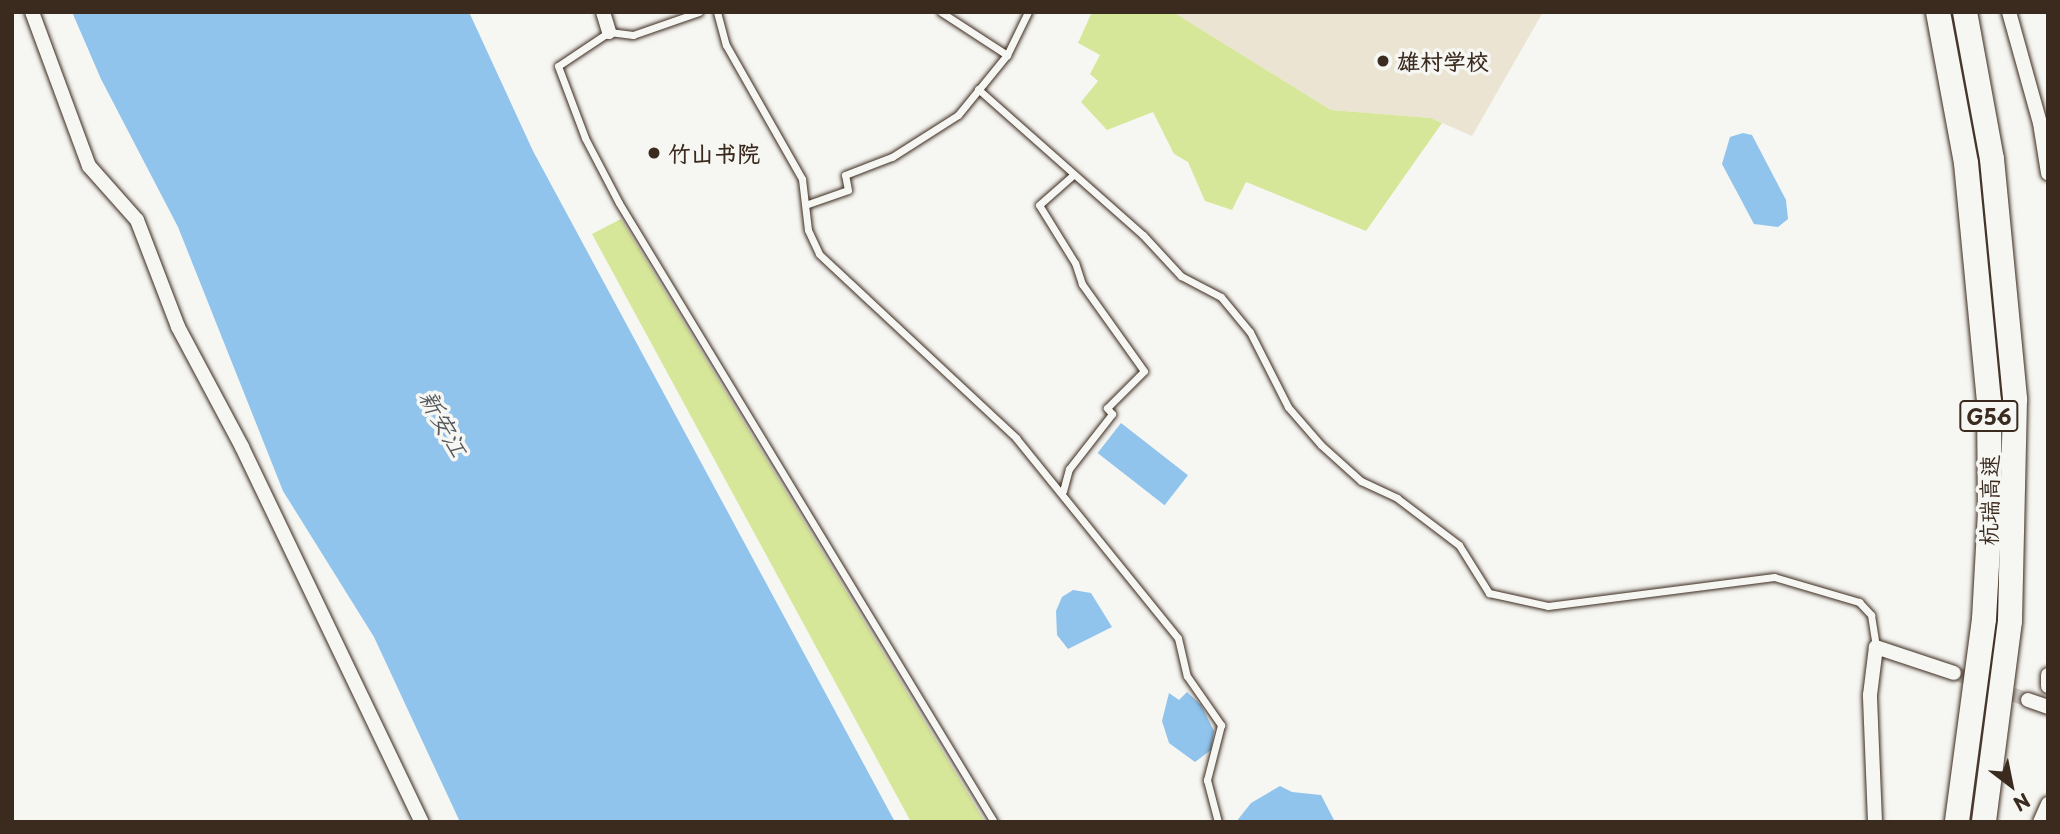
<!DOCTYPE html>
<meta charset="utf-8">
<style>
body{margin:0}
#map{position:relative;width:2060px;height:834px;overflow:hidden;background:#f6f6f2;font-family:"Playpen Sans","LXGW WenKai TC",sans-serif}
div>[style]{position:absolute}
.built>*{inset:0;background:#ebe4d2}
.green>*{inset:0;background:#d7e79a}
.water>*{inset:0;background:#90c4ed;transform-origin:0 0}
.minor-tunnel>*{height:14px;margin-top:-7px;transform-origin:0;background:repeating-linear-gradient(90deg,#d1cdc8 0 14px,transparent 0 21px)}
.roads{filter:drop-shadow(0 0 2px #3b2a1e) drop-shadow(0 0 2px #3b2a1e)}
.service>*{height:7px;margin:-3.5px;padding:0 3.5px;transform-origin:3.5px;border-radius:3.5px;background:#f6f6f2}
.minor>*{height:14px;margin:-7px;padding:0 7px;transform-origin:7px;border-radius:7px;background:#f6f6f2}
.motorway>*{height:24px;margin:-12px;padding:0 12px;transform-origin:12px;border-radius:12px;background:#f6f6f2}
.dots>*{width:19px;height:19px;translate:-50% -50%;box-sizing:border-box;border:4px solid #f6f6f2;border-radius:50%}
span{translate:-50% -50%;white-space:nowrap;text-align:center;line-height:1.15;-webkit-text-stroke:7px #f6f6f2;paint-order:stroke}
.shield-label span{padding:2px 5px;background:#f6f6f2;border:2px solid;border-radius:5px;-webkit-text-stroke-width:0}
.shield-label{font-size:21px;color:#3b2a1e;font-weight:700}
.poi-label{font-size:23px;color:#3b2a1e;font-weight:700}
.left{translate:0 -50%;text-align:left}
.street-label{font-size:23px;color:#3b2a1e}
.water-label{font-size:24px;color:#54585c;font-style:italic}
.frame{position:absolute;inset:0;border:14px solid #3b2a1e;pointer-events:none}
.north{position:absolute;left:1976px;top:750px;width:70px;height:70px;-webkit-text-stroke:5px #f6f6f2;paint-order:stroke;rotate:148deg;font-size:19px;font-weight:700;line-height:28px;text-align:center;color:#3b2a1e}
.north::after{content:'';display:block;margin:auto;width:24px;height:32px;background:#3b2a1e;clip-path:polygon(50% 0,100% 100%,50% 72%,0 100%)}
</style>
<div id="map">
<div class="built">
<div style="clip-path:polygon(1173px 12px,1543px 12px,1472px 136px,1431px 118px,1331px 110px)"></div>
</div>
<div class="green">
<div style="clip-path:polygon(1092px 12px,1173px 12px,1331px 110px,1431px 118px,1442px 123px,1366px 231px,1246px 182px,1232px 210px,1205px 201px,1188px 162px,1174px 154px,1153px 112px,1107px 130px,1081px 102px,1098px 81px,1090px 74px,1100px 55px,1078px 43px)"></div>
<div style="clip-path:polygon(621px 219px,957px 775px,985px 822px,911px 822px,592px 234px)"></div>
</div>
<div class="water">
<div style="clip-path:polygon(72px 12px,469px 12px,533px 151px,895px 822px,460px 822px,374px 637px,283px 491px,178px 227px,101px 79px)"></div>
<div style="clip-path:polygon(1743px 133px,1752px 135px,1786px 200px,1788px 219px,1778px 227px,1754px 224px,1722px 164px,1730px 137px)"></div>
<div style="left:1121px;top:423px;width:85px;height:38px;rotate:38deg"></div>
<div style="clip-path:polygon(1073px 590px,1091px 593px,1112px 627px,1068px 649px,1057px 635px,1056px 611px,1062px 597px)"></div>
<div style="clip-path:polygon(1187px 692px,1201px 705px,1214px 731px,1211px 750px,1195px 762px,1169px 743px,1162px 721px,1169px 693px,1179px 700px)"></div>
<div style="clip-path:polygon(1280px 786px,1292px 792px,1321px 795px,1335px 822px,1236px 822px,1251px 803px)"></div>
</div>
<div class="minor-tunnel">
<div style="left:1954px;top:673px;width:79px;rotate:20deg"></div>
</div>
<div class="roads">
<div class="service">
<div style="left:699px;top:12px;width:70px;rotate:160.8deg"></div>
<div style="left:633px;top:35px;width:24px;rotate:-173deg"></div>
<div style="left:609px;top:32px;width:61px;rotate:146.3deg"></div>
<div style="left:558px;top:66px;width:77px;rotate:69.4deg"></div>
<div style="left:585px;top:138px;width:73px;rotate:62.4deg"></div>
<div style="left:619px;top:203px;width:724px;rotate:58.79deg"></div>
<div style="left:717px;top:12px;width:34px;rotate:75deg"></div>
<div style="left:726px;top:45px;width:154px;rotate:60.4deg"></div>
<div style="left:802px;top:179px;width:51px;rotate:83.3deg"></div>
<div style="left:808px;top:230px;width:26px;rotate:65deg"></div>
<div style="left:819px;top:254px;width:270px;rotate:43deg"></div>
<div style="left:1016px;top:438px;width:257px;rotate:51deg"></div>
<div style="left:1178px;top:638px;width:39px;rotate:77deg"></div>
<div style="left:1187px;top:676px;width:60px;rotate:55.2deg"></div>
<div style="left:1221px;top:725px;width:57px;rotate:104.3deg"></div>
<div style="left:1207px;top:780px;width:43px;rotate:75.3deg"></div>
<div style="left:941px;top:12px;width:79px;rotate:33.1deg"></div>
<div style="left:978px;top:89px;width:220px;rotate:41.5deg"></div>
<div style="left:1143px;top:235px;width:56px;rotate:47.2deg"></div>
<div style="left:1181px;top:276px;width:45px;rotate:27.7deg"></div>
<div style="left:1221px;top:297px;width:45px;rotate:50.4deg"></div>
<div style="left:1250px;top:332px;width:84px;rotate:63.1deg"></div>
<div style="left:1288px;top:407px;width:50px;rotate:49deg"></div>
<div style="left:1321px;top:445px;width:54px;rotate:42deg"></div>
<div style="left:1361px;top:481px;width:40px;rotate:25deg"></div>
<div style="left:1397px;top:498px;width:78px;rotate:37.2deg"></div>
<div style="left:1459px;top:545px;width:57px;rotate:58deg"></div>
<div style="left:1489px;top:593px;width:60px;rotate:12.4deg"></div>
<div style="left:1548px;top:606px;width:228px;rotate:-7.3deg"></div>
<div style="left:1774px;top:577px;width:89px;rotate:16.4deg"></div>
<div style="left:1859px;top:602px;width:18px;rotate:47deg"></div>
<div style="left:1871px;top:615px;width:32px;rotate:81deg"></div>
<div style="left:808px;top:204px;width:42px;rotate:-19.3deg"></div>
<div style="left:848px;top:190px;width:15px;rotate:-101deg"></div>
<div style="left:845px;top:175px;width:50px;rotate:-21deg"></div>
<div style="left:892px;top:157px;width:78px;rotate:-32.5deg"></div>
<div style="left:958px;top:115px;width:77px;rotate:-50.8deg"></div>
<div style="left:1007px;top:55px;width:48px;rotate:-64deg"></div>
<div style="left:1063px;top:491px;width:23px;rotate:-75deg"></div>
<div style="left:1069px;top:469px;width:70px;rotate:-52deg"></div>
<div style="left:1112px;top:414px;width:8px;rotate:-130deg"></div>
<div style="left:1107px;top:408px;width:52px;rotate:-45deg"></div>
<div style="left:1144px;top:371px;width:107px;rotate:-125.5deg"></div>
<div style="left:1082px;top:284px;width:22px;rotate:-108deg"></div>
<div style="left:1075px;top:263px;width:68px;rotate:-121.8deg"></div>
<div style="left:1039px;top:205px;width:44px;rotate:-41.3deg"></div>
</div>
<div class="minor">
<div style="left:32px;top:12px;width:164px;rotate:69.7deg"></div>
<div style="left:89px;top:166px;width:72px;rotate:48.4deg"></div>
<div style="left:137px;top:220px;width:115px;rotate:69deg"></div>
<div style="left:178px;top:327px;width:136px;rotate:61.9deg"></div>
<div style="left:242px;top:447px;width:416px;rotate:64.4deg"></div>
<div style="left:603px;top:12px;width:21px;rotate:73deg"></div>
<div style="left:2009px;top:12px;width:115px;rotate:74.4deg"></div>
<div style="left:2040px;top:123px;width:51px;rotate:80.9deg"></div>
<div style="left:2048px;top:675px;width:11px;rotate:90deg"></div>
<div style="left:2028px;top:700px;width:21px;rotate:19deg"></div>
<div style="left:1875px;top:822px;width:127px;rotate:-92.3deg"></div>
<div style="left:1870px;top:695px;width:48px;rotate:-82.9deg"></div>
<div style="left:1876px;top:647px;width:82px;rotate:18.4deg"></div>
<div style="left:2040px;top:822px;width:20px;rotate:-66deg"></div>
</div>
<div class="motorway">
<div style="left:1938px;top:12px;width:154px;rotate:79.5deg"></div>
<div style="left:1966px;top:163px;width:239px;rotate:84.5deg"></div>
<div style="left:1989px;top:401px;width:111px;rotate:89.5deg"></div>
<div style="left:1990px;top:512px;width:107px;rotate:93.2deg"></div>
<div style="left:1984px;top:619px;width:205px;rotate:97.6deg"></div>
<div style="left:1965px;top:12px;width:149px;rotate:79.6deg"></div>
<div style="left:1992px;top:159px;width:242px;rotate:84.5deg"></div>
<div style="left:2015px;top:400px;width:221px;rotate:91.3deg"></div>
<div style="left:2010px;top:621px;width:203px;rotate:97.4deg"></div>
</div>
</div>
<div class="dots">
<div style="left:1383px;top:61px;background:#3b2a1e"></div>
<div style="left:654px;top:153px;background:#3b2a1e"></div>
</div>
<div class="shield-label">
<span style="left:1989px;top:416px">G56</span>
</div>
<div class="poi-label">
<span class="left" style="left:1397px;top:61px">雄村学校</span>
<span class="left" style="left:668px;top:153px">竹山书院</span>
</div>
<div class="street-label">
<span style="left:1989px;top:500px;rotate:-89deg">杭瑞高速</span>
</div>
<div class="water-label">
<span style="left:444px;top:423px;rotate:61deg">新安江</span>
</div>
<div class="frame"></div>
<div class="north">N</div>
</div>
